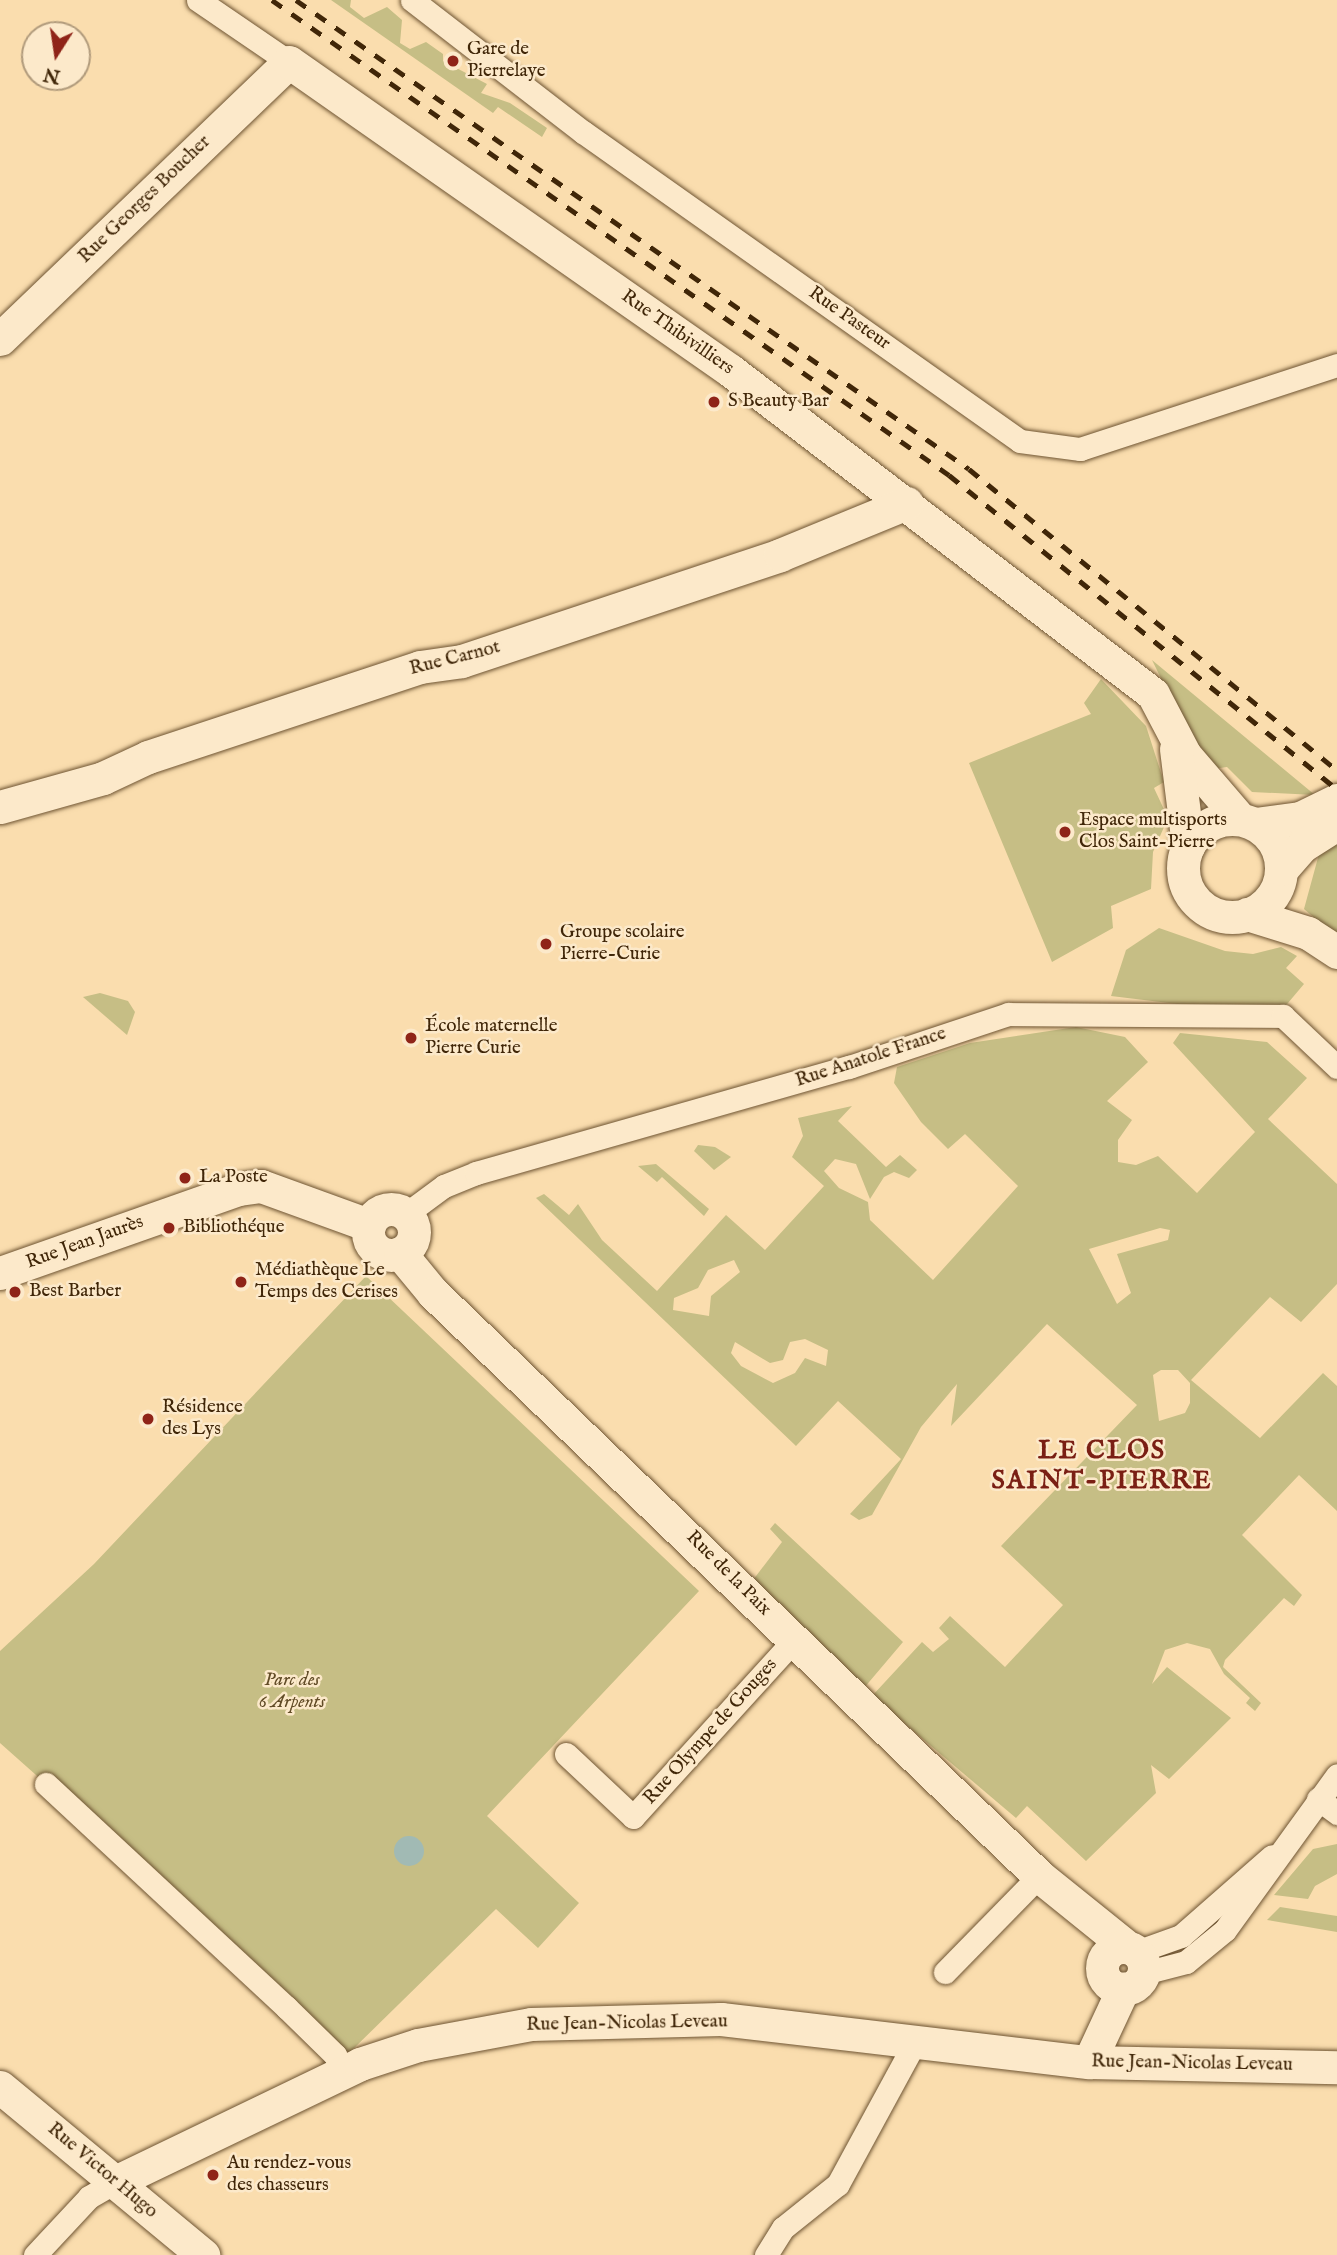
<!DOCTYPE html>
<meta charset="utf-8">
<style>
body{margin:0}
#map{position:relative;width:1337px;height:2255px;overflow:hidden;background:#faddae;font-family:"IM FELL English",serif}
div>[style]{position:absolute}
.green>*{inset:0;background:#c6be85}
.water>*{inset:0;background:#a1bab4}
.round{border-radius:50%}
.roads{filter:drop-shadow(0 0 2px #6e5432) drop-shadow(0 0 2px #6e5432)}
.street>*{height:23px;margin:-11.5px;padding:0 11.5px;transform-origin:11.5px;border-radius:11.5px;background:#fce9ca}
.secondary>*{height:33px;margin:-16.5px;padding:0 16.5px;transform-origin:16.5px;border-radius:16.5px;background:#fce9ca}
.secondary>.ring{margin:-16.5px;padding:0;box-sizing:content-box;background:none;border:33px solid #fce9ca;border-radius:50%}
.rail>*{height:5px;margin-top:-2.5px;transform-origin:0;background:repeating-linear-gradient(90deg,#402608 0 12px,transparent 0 24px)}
.dots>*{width:19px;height:19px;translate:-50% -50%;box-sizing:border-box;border:4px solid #fce9ca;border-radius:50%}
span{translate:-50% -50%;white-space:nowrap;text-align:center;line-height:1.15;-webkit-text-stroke:5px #fce9ca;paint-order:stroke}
.poi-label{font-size:19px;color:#402608}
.left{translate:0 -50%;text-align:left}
.street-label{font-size:19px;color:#402608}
.park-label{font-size:19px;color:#624c27;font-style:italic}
.district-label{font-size:26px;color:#7a1f14;font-weight:700;letter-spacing:2px}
.north{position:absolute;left:21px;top:21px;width:70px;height:70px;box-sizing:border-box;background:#fce9ca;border:2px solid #b19b7c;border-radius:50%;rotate:192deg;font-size:19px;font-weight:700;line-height:28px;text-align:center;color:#402608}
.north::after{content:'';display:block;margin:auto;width:24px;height:32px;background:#8f2418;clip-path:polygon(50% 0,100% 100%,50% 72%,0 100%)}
</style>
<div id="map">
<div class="green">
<div style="clip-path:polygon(331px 0,351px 0,350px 7px,364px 18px,387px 7px,402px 20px,400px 43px,410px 49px,426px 42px,443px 54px,443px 61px,487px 84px,481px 93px,510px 103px,547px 128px,542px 137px,498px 107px,493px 113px)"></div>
<div style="clip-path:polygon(1152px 660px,1315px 795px,1252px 792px,1227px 767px,1206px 770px)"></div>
<div style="clip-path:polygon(1101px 679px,1146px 726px,1164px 782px,1154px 788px,1168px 818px,1153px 852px,1151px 889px,1111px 906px,1113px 928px,1052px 962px,969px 763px,1091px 714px,1084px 703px)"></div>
<div style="clip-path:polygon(1337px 842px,1337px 937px,1304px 909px,1319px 854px)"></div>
<div style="clip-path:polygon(1159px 928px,1225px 951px,1253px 954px,1281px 947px,1297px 956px,1286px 968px,1304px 984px,1277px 1016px,1111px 996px,1126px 950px)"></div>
<div style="clip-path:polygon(100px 993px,128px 1001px,135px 1012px,127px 1035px,83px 997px)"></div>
<div style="clip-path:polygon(evenodd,1076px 1027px,1125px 1037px,1148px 1062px,1107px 1101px,1132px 1120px,1118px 1140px,1118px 1162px,1136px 1165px,1158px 1156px,1197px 1193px,1255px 1132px,1173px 1043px,1180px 1033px,1267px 1042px,1307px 1078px,1268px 1119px,1337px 1184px,1337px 1284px,1301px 1322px,1270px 1297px,1191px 1380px,1260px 1438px,1323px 1373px,1337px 1386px,1337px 1511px,1299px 1475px,1242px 1535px,1302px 1595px,1294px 1606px,1284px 1598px,1225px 1660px,1223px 1667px,1261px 1703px,1255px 1711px,1246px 1703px,1250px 1698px,1224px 1674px,1210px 1649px,1187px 1643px,1165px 1650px,1152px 1684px,1167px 1667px,1231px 1718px,1169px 1779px,1151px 1765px,1156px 1793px,1086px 1861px,1027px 1806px,1016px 1818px,872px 1696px,922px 1642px,933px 1652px,949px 1639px,939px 1628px,950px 1616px,1005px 1667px,1063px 1605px,1001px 1546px,1137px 1405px,1047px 1324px,951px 1426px,957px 1384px,921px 1427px,872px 1515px,859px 1520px,850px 1514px,901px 1459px,838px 1401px,796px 1446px,536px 1198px,544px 1194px,569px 1215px,578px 1204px,602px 1240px,657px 1291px,726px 1215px,765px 1250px,824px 1186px,792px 1157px,803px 1136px,798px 1118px,852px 1106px,838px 1121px,886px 1167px,900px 1155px,917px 1170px,909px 1178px,894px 1172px,884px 1177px,870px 1199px,856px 1164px,835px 1159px,824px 1171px,839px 1188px,868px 1202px,870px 1220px,933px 1280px,1018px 1186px,965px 1134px,948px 1149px,921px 1122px,894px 1083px,897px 1067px,970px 1043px,1076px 1027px,1160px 1228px,1170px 1230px,1168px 1240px,1117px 1254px,1131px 1293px,1117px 1304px,1089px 1249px,1160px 1228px,1076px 1027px,734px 1260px,740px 1272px,711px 1296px,709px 1316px,673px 1310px,674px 1298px,698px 1288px,708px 1270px,734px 1260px,1076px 1027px,805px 1339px,828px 1350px,826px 1366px,805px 1358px,795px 1373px,773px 1383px,741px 1366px,731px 1353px,735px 1342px,770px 1363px,783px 1360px,790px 1342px,805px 1339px,1076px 1027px,1161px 1370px,1178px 1370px,1190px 1383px,1190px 1403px,1185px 1413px,1159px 1421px,1153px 1375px,1161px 1370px)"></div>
<div style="clip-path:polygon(698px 1145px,715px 1147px,731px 1157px,714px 1170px,694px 1151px)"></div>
<div style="clip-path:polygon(656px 1164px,709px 1209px,704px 1216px,662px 1177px,657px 1182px,638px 1166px)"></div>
<div style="clip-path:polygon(366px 1276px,699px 1591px,487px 1816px,579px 1903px,538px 1948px,496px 1909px,349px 2053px,0 1743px,0 1651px,94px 1564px)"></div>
<div style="clip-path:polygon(775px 1523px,903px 1642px,864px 1688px,753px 1580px,782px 1542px,770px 1529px)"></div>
<div style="clip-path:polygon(1337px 1844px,1337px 1874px,1315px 1886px,1308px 1899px,1274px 1895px,1313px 1849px)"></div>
<div style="clip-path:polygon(1280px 1907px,1337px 1916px,1337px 1932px,1267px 1920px)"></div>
</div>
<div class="water">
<div class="round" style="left:394px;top:1836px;width:30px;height:30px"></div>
</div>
<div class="roads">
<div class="street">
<div style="left:198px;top:0;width:110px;rotate:34.3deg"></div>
<div style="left:412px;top:0;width:216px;rotate:37.7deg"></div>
<div style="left:583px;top:132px;width:535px;rotate:35.26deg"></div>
<div style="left:1020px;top:441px;width:61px;rotate:7.6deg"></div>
<div style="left:1080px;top:449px;width:270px;rotate:-18.1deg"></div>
<div style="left:406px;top:1214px;width:47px;rotate:-36.4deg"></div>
<div style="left:444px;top:1186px;width:35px;rotate:-22deg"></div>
<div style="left:476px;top:1173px;width:388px;rotate:-15.9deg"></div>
<div style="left:849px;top:1067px;width:168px;rotate:-18.4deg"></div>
<div style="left:1008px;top:1014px;width:275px;rotate:0.4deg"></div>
<div style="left:1283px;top:1016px;width:74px;rotate:43.4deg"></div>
<div style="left:566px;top:1754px;width:92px;rotate:43.2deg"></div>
<div style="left:633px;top:1817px;width:239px;rotate:-47.7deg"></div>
<div style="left:46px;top:1784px;width:328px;rotate:42.9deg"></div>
<div style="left:286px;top:2007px;width:69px;rotate:44.4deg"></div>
<div style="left:335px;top:2055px;width:19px;rotate:65deg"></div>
<div style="left:1318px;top:1799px;width:24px;rotate:36deg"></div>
<div style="left:1136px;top:1952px;width:48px;rotate:-19.6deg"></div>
<div style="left:1181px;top:1936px;width:121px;rotate:-41.3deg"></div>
<div style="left:945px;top:1972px;width:134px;rotate:-45.6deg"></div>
<div style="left:1144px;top:1973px;width:43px;rotate:-14.7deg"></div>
<div style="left:1186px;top:1962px;width:50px;rotate:-39.4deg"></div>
<div style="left:1225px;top:1930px;width:191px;rotate:-54.1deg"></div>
<div style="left:35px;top:2255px;width:79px;rotate:-47deg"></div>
<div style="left:89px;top:2197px;width:30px;rotate:-30deg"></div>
<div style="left:766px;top:2255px;width:32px;rotate:-58deg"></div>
<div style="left:783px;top:2228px;width:70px;rotate:-38.7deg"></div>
<div style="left:838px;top:2184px;width:162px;rotate:-61.5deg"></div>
</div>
<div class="secondary">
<div style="left:0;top:339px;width:400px;rotate:-43.8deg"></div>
<div style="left:289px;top:62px;width:539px;rotate:34.96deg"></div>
<div style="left:731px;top:371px;width:531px;rotate:37.43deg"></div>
<div style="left:1153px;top:694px;width:69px;rotate:62.3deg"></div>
<div style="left:1185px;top:755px;width:84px;rotate:49.3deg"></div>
<div style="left:1176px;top:749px;width:98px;rotate:82.9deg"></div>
<div style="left:0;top:807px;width:107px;rotate:-15.7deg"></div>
<div style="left:103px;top:778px;width:50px;rotate:-25deg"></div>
<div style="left:148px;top:757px;width:287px;rotate:-18.3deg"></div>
<div style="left:420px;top:667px;width:42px;rotate:-8.1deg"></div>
<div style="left:462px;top:661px;width:335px;rotate:-18.4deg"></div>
<div style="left:780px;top:555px;width:137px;rotate:-22.3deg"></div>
<div class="ring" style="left:1183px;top:819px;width:65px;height:65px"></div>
<div style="left:1255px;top:824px;width:45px;rotate:-7.6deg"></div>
<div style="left:1300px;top:818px;width:41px;rotate:-25.9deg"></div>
<div style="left:1282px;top:869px;width:30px;rotate:-49deg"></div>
<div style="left:1302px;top:846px;width:41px;rotate:-32.2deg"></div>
<div style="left:1247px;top:914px;width:64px;rotate:17.3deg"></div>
<div style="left:1308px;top:933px;width:35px;rotate:33deg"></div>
<div class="ring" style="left:368px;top:1209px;width:13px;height:13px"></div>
<div style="left:400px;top:1253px;width:52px;rotate:50.5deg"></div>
<div style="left:433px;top:1293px;width:841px;rotate:43.89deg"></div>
<div style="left:1039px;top:1876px;width:113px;rotate:38.9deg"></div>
<div style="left:0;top:1273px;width:253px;rotate:-19.4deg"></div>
<div style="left:239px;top:1189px;width:22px;rotate:-8deg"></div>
<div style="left:261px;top:1186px;width:115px;rotate:19.9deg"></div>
<div class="ring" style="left:1102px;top:1947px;width:9px;height:9px"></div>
<div style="left:1089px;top:2062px;width:81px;rotate:-65deg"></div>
<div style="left:0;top:2087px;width:264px;rotate:39.6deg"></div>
<div style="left:115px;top:2182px;width:272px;rotate:-25.7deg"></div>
<div style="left:360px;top:2064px;width:61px;rotate:-18.1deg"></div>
<div style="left:418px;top:2045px;width:115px;rotate:-10.5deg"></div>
<div style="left:531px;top:2024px;width:190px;rotate:-1.5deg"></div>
<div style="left:721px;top:2019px;width:371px;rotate:6.7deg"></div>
<div style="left:1089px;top:2062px;width:248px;rotate:1.2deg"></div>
</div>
</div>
<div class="rail">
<div style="left:272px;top:0;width:827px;rotate:35.05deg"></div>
<div style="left:949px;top:475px;width:499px;rotate:39deg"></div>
<div style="left:296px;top:0;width:820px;rotate:34.87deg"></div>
<div style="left:969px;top:469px;width:475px;rotate:39.3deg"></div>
</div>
<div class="dots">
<div style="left:453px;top:61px;background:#8f2418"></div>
<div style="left:714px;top:402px;background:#8f2418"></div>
<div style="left:1065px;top:832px;background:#8f2418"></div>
<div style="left:546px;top:944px;background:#8f2418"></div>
<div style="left:411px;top:1038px;background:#8f2418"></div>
<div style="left:185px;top:1178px;background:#8f2418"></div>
<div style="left:169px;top:1228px;background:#8f2418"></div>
<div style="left:241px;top:1282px;background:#8f2418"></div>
<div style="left:15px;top:1292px;background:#8f2418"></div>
<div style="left:148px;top:1419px;background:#8f2418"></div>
<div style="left:213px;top:2175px;background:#8f2418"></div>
</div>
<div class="poi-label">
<span class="left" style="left:467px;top:61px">Gare de<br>Pierrelaye</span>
<span class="left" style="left:728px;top:402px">S Beauty Bar</span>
<span class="left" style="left:1079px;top:832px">Espace multisports<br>Clos Saint-Pierre</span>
<span class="left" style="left:560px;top:944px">Groupe scolaire<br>Pierre-Curie</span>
<span class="left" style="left:425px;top:1038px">École maternelle<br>Pierre Curie</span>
<span class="left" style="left:199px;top:1178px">La Poste</span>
<span class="left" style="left:183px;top:1228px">Bibliothéque</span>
<span class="left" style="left:255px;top:1282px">Médiathèque Le<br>Temps des Cerises</span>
<span class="left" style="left:29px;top:1292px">Best Barber</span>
<span class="left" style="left:162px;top:1419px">Résidence<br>des Lys</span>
<span class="left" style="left:227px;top:2175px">Au rendez-vous<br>des chasseurs</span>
</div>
<div class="street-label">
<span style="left:145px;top:200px;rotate:-44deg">Rue Georges Boucher</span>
<span style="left:849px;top:319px;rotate:35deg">Rue Pasteur</span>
<span style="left:677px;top:333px;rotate:35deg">Rue Thibivilliers</span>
<span style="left:455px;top:659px;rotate:-14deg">Rue Carnot</span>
<span style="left:871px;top:1058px;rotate:-18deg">Rue Anatole France</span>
<span style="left:85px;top:1243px;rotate:-20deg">Rue Jean Jaurès</span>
<span style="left:728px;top:1574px;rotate:45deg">Rue de la Paix</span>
<span style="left:711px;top:1732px;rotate:-48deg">Rue Olympe de Gouges</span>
<span style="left:627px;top:2024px;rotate:-1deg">Rue Jean-Nicolas Leveau</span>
<span style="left:1192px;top:2064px;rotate:1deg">Rue Jean-Nicolas Leveau</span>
<span style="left:102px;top:2171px;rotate:40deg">Rue Victor Hugo</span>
</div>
<div class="park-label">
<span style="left:292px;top:1692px">Parc des<br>6 Arpents</span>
</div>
<div class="district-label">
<span style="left:1102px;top:1466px">LE CLOS<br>SAINT-PIERRE</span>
</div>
<div class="north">N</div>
</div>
